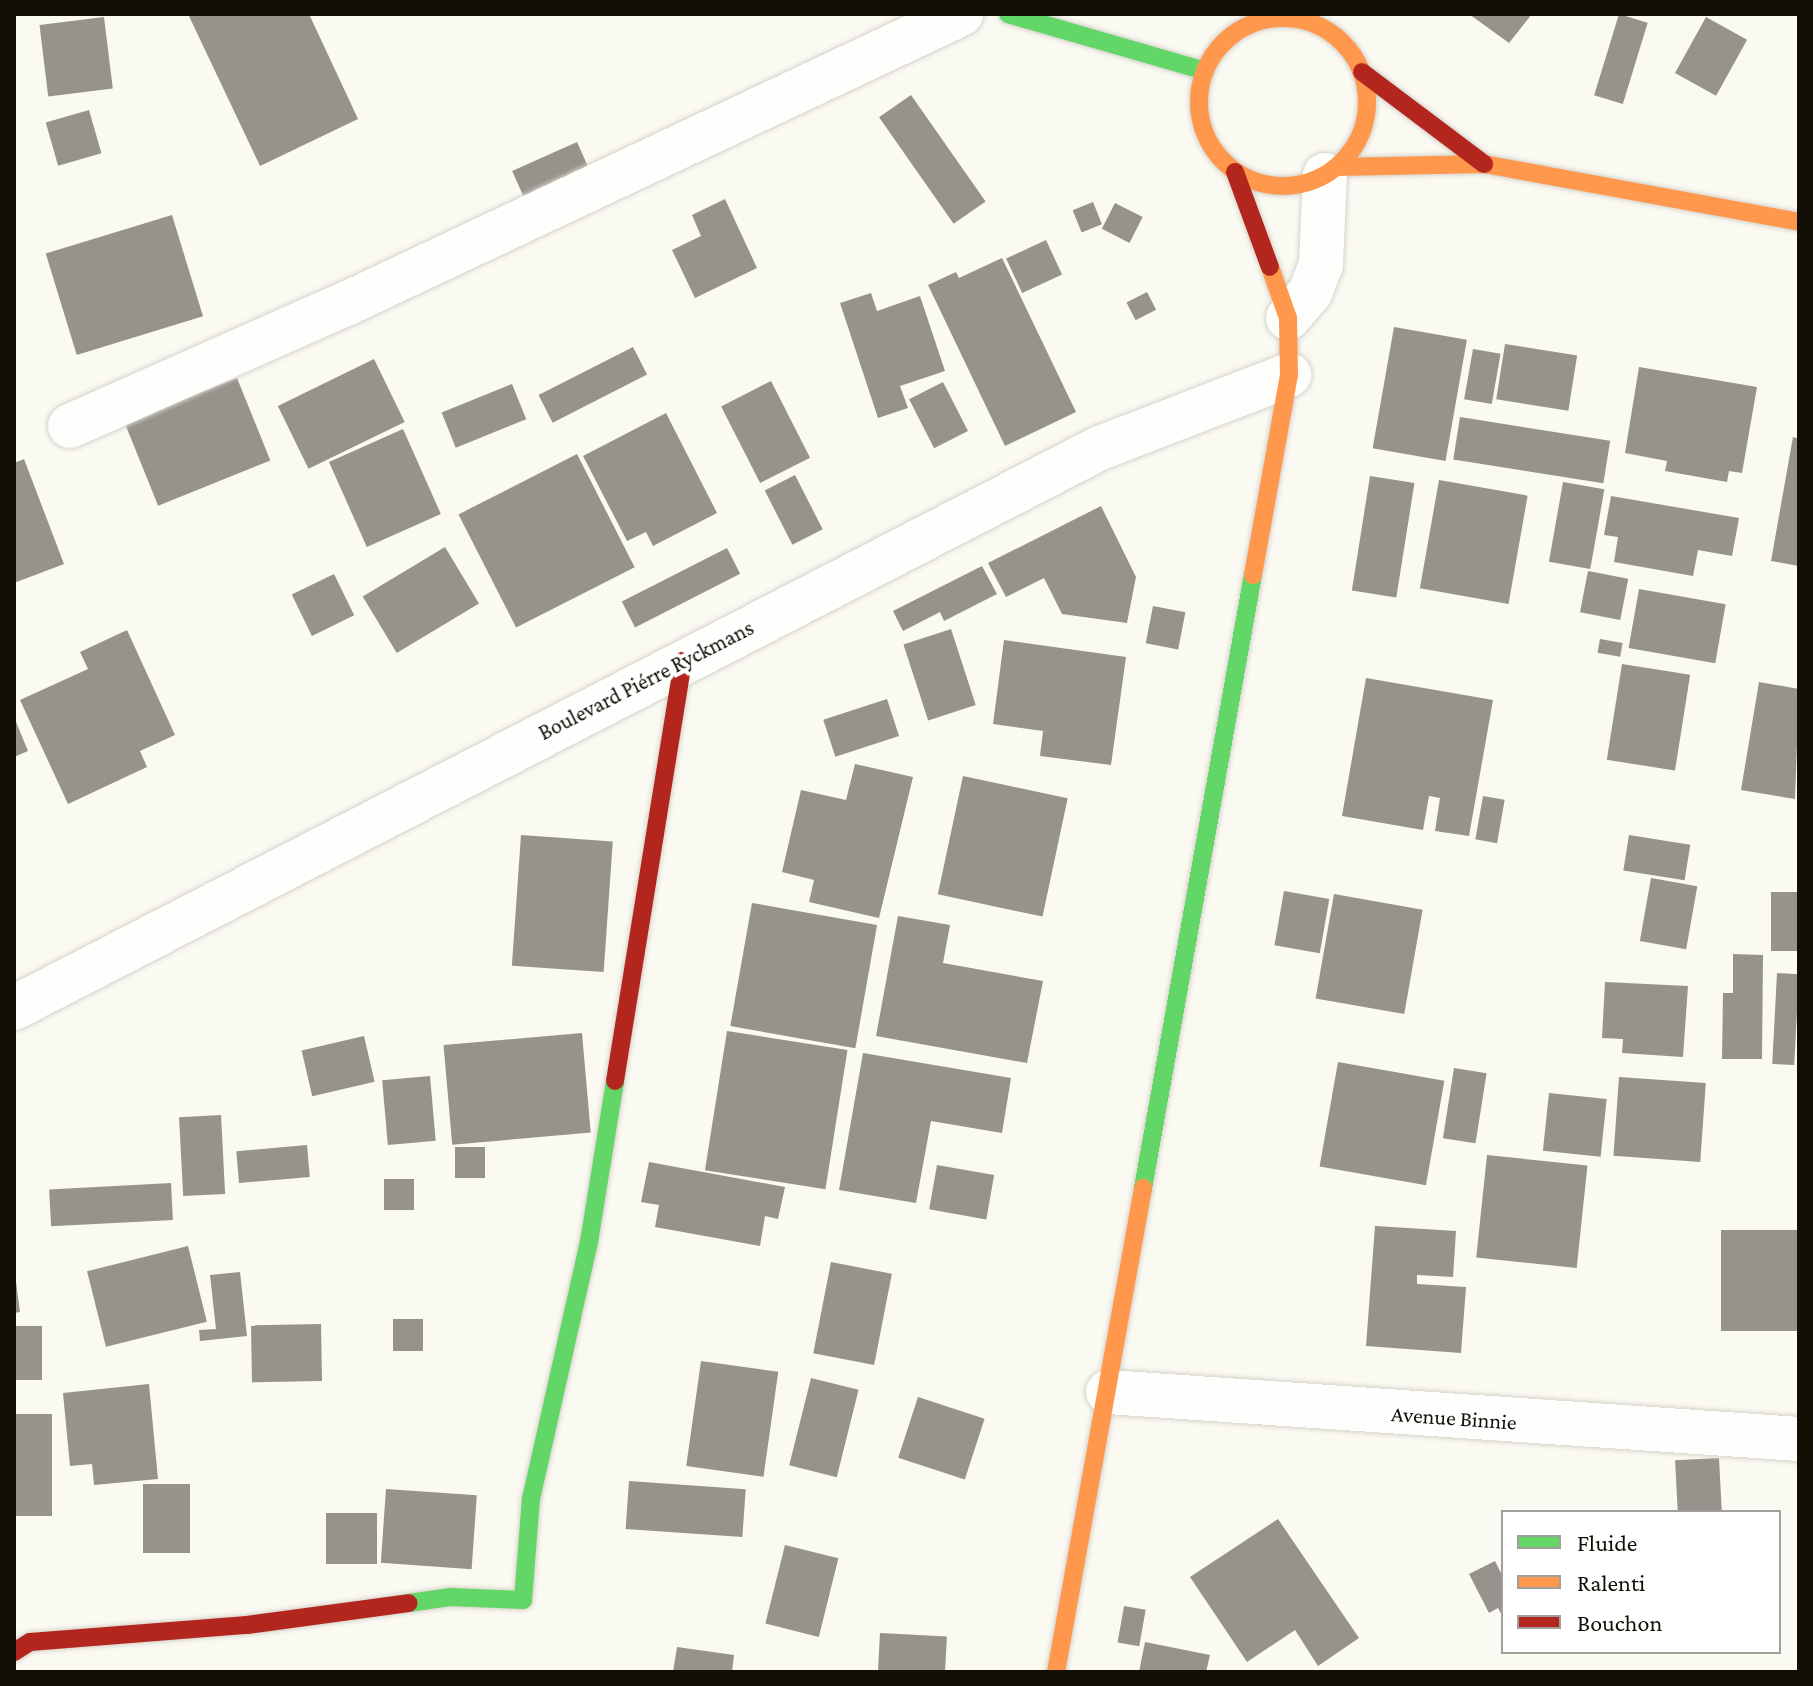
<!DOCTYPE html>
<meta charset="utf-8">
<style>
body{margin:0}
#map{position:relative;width:1813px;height:1686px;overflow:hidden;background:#faf9f2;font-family:"Crimson Pro",serif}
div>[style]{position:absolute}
.building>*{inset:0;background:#95938b;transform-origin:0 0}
.roads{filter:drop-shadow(0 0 2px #d6d3ca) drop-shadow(0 0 2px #d6d3ca)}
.street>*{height:44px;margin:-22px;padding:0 22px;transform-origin:22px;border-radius:22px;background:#fefefd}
.fast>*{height:18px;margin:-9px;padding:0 9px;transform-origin:9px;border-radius:9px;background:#63d668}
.slow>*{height:18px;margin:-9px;padding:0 9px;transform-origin:9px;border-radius:9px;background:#ff974d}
.slow>.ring{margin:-9px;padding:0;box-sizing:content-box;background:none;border:18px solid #ff974d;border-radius:50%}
.jam>*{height:18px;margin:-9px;padding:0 9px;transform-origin:9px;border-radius:9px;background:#b3261e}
span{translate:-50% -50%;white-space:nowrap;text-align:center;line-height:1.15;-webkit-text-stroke:8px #fff;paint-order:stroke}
.street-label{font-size:22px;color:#120e05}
.frame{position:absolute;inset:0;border:16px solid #120e05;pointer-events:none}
.legend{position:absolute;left:1501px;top:1510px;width:280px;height:144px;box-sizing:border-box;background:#fff;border:2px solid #a09f9b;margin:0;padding:10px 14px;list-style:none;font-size:24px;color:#120e05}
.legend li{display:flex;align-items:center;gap:16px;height:40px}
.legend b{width:40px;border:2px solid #a09f9b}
</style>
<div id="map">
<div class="building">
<div style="clip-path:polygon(188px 14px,309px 14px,358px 119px,260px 166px)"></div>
<div style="clip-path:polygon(1469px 14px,1532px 14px,1509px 43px)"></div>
<div style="left:1619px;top:14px;width:30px;height:85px;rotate:17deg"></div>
<div style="left:104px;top:17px;width:72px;height:65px;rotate:83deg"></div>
<div style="left:1706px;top:17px;width:47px;height:64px;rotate:29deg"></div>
<div style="left:911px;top:95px;width:130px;height:39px;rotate:55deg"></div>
<div style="left:89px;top:110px;width:45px;height:45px;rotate:74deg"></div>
<div style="left:577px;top:142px;width:34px;height:71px;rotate:66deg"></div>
<div style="clip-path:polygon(725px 199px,757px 268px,695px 298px,672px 250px,701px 236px,692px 215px)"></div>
<div style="left:1093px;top:202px;width:24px;height:22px;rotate:68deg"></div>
<div style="left:1115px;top:203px;width:31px;height:29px;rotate:27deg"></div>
<div style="left:172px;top:215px;width:106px;height:132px;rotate:73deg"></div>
<div style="left:1046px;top:240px;width:38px;height:44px;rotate:65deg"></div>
<div style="clip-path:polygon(1002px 258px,1076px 412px,1005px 446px,928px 285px,956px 272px,959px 278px)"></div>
<div style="left:1147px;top:292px;width:20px;height:23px;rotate:63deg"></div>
<div style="clip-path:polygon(871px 293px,877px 311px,920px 296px,945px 371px,900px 386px,908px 408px,878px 418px,840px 303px)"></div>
<div style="left:1394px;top:327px;width:74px;height:123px;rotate:10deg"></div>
<div style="left:1505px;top:344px;width:73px;height:56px;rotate:9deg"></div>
<div style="left:633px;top:347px;width:31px;height:106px;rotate:63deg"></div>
<div style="left:1473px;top:349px;width:28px;height:51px;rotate:10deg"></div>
<div style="left:374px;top:359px;width:70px;height:107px;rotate:64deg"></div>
<div style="clip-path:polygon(1639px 367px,1757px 387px,1742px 473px,1729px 471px,1727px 482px,1665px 471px,1667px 461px,1625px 453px)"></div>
<div style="left:237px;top:378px;width:89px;height:121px;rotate:68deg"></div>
<div style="left:771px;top:381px;width:86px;height:56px;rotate:63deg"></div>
<div style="left:943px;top:382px;width:55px;height:38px;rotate:63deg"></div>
<div style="left:512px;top:384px;width:38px;height:76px;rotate:68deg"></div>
<div style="clip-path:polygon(666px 413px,717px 513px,653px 546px,646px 532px,627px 541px,583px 456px)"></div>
<div style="left:1460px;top:417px;width:152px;height:43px;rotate:9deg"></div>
<div style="left:403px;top:429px;width:93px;height:81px;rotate:66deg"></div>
<div style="clip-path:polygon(1793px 437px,1799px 439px,1799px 566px,1771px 561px)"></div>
<div style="left:577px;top:454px;width:127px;height:133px;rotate:63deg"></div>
<div style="clip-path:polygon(24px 459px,64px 564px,14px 583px,14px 463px)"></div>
<div style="left:795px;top:475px;width:61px;height:34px;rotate:63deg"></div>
<div style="left:1370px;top:476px;width:45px;height:116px;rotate:9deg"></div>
<div style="left:1439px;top:480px;width:90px;height:110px;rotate:10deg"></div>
<div style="left:1563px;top:482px;width:42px;height:81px;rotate:10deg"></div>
<div style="clip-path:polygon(1611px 496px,1739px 518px,1732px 556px,1698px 550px,1693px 576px,1614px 562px,1618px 537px,1604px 535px)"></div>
<div style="clip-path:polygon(1101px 506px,1136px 577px,1127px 623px,1062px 614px,1044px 578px,1006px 597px,988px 563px)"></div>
<div style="left:445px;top:547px;width:66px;height:96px;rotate:59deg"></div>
<div style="left:727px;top:548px;width:29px;height:118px;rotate:63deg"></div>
<div style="clip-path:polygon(982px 566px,997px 594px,944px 621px,940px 612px,903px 631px,893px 611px)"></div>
<div style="left:1588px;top:571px;width:41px;height:42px;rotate:11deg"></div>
<div style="left:334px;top:574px;width:46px;height:47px;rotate:64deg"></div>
<div style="left:1639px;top:589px;width:88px;height:60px;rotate:10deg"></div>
<div style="left:1153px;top:606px;width:33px;height:38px;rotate:11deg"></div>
<div style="left:951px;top:629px;width:80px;height:50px;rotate:72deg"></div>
<div style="clip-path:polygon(127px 630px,175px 735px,140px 751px,147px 767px,68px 804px,20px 700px,88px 669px,80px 652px)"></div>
<div style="left:1600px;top:639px;width:23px;height:14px;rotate:10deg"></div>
<div style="clip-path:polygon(1004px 640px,1126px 657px,1111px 765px,1040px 756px,1043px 731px,993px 724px)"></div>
<div style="left:1622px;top:664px;width:69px;height:97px;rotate:9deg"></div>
<div style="clip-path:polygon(1366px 678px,1493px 700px,1469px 836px,1435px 831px,1440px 798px,1429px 796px,1423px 830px,1342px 816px)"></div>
<div style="clip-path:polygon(1759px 682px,1799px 689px,1795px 799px,1741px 790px)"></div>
<div style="left:887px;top:699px;width:39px;height:67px;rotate:72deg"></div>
<div style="clip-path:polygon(14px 717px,28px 751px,14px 757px)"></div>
<div style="clip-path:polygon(855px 764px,913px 777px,879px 918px,809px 902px,814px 880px,782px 872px,801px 790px,846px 800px)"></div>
<div style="left:963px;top:776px;width:107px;height:121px;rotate:12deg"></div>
<div style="left:1483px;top:796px;width:22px;height:44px;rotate:10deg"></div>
<div style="left:521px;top:835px;width:92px;height:131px;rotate:4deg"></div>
<div style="left:1629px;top:835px;width:62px;height:36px;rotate:9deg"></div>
<div style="left:1651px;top:878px;width:47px;height:64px;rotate:10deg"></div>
<div style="left:1284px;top:891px;width:46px;height:55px;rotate:10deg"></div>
<div style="left:1771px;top:892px;width:28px;height:59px"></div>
<div style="left:1334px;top:894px;width:90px;height:106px;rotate:10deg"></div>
<div style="left:752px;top:903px;width:127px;height:125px;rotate:10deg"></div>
<div style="clip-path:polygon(898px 916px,950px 925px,943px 963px,1043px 981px,1027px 1063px,876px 1036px)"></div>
<div style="clip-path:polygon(1733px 954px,1763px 955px,1762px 1059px,1722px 1059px,1723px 993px,1733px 993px)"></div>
<div style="left:1777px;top:973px;width:22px;height:91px;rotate:3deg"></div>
<div style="clip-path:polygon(1605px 982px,1688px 986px,1683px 1057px,1622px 1053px,1623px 1039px,1602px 1038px)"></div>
<div style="left:727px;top:1031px;width:122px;height:141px;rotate:9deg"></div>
<div style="left:582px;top:1033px;width:100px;height:139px;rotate:85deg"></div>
<div style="left:364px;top:1036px;width:47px;height:64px;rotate:77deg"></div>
<div style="clip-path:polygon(863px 1053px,1011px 1078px,1002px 1133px,931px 1121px,916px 1203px,839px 1190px)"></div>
<div style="left:1338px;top:1062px;width:108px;height:106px;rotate:10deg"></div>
<div style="left:1454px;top:1068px;width:33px;height:71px;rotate:9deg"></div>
<div style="left:430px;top:1076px;width:65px;height:48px;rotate:85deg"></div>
<div style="left:1619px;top:1077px;width:87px;height:79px;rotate:4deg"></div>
<div style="left:1549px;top:1093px;width:58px;height:58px;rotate:6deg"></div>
<div style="left:221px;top:1115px;width:79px;height:42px;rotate:87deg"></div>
<div style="left:307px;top:1145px;width:32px;height:71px;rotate:85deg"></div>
<div style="left:455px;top:1147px;width:30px;height:31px"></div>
<div style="left:1487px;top:1155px;width:101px;height:103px;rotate:6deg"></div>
<div style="clip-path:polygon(649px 1162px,785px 1187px,778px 1219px,765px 1216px,760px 1246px,655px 1227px,659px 1205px,641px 1202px)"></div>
<div style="left:937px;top:1165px;width:58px;height:45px;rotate:10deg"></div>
<div style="left:384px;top:1179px;width:30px;height:31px"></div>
<div style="left:171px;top:1183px;width:37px;height:122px;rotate:87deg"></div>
<div style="clip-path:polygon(1375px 1226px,1456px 1231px,1453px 1277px,1417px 1275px,1417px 1284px,1466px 1287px,1461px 1353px,1366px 1346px)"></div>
<div style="left:1799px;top:1230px;width:101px;height:78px;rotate:90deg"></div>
<div style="left:188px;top:1246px;width:78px;height:104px;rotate:76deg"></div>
<div style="left:831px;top:1262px;width:62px;height:93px;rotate:11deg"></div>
<div style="clip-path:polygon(14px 1266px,20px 1312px,14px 1313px)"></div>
<div style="clip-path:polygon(240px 1272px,247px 1336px,200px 1341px,199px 1330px,216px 1329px,210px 1275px)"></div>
<div style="left:393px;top:1319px;width:30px;height:32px"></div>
<div style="left:321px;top:1324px;width:57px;height:70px;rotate:89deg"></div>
<div style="left:14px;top:1326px;width:28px;height:54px"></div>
<div style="left:701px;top:1361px;width:78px;height:106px;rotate:8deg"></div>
<div style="left:811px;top:1378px;width:49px;height:90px;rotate:14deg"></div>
<div style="clip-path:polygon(149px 1384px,158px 1479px,94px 1485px,92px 1464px,70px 1466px,63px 1393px)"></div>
<div style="left:918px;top:1397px;width:70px;height:64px;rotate:18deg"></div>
<div style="left:14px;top:1414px;width:38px;height:102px"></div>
<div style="left:1719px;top:1458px;width:54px;height:44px;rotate:87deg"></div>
<div style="left:629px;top:1481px;width:117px;height:48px;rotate:4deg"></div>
<div style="left:143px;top:1484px;width:47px;height:69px"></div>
<div style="left:386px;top:1489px;width:91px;height:74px;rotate:4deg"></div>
<div style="left:326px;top:1513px;width:51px;height:51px"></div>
<div style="clip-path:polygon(1278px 1519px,1359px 1638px,1318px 1666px,1295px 1630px,1247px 1662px,1190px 1577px)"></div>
<div style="left:785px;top:1545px;width:55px;height:81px;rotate:14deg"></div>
<div style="clip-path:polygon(1495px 1561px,1503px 1577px,1503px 1617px,1498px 1608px,1489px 1613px,1469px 1574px)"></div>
<div style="left:1124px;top:1606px;width:22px;height:37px;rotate:10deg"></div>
<div style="left:880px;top:1633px;width:67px;height:39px;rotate:3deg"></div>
<div style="clip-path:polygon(1145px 1642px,1210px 1655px,1206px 1672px,1139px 1672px)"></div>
<div style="clip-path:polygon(677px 1647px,734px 1655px,732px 1672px,673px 1672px)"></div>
</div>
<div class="roads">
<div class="street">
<div style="left:1288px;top:318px;width:33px;rotate:-49deg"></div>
<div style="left:1310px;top:293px;width:30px;rotate:-69deg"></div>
<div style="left:1321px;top:265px;width:90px;rotate:-87.5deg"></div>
<div style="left:70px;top:426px;width:304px;rotate:-23.9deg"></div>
<div style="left:348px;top:303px;width:678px;rotate:-25.24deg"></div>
<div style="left:14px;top:1008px;width:1222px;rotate:-27.28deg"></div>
<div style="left:1100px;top:448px;width:203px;rotate:-21.1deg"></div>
<div style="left:1108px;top:1392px;width:693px;rotate:3.89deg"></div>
</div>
<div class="fast">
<div style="left:1008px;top:14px;width:205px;rotate:16.1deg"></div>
<div style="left:1143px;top:1188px;width:623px;rotate:-79.83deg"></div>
<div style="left:409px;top:1603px;width:41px;rotate:-8.3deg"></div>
<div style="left:450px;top:1597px;width:73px;rotate:2.4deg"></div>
<div style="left:523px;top:1600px;width:101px;rotate:-85.5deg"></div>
<div style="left:531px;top:1499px;width:263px;rotate:-77.3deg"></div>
<div style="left:589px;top:1242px;width:163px;rotate:-80.8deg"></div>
</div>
<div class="slow">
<div class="ring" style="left:1199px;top:18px;width:150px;height:150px"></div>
<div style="left:1337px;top:167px;width:147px;rotate:-1.2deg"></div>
<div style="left:1484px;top:164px;width:320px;rotate:10.4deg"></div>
<div style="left:1253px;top:575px;width:203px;rotate:-79.8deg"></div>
<div style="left:1289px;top:375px;width:57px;rotate:-91deg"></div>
<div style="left:1288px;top:318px;width:54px;rotate:-109.4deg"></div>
<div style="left:1056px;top:1672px;width:492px;rotate:-79.8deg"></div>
</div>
<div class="jam">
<div style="left:1362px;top:72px;width:153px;rotate:37deg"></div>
<div style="left:1235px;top:172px;width:101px;rotate:69.8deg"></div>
<div style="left:615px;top:1081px;width:426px;rotate:-80.8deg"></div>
<div style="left:14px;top:1652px;width:19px;rotate:-32deg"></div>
<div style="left:30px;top:1642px;width:218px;rotate:-4.5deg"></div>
<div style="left:247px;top:1625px;width:163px;rotate:-7.7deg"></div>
</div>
</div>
<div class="street-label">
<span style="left:646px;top:680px;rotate:-27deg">Boulevard Piérre Ryckmans</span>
<span style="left:1454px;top:1418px;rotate:4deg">Avenue Binnie</span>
</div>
<div class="frame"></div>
<ul class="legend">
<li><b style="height:10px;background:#63d668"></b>Fluide</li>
<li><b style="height:10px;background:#ff974d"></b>Ralenti</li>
<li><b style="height:10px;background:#b3261e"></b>Bouchon</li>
</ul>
</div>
